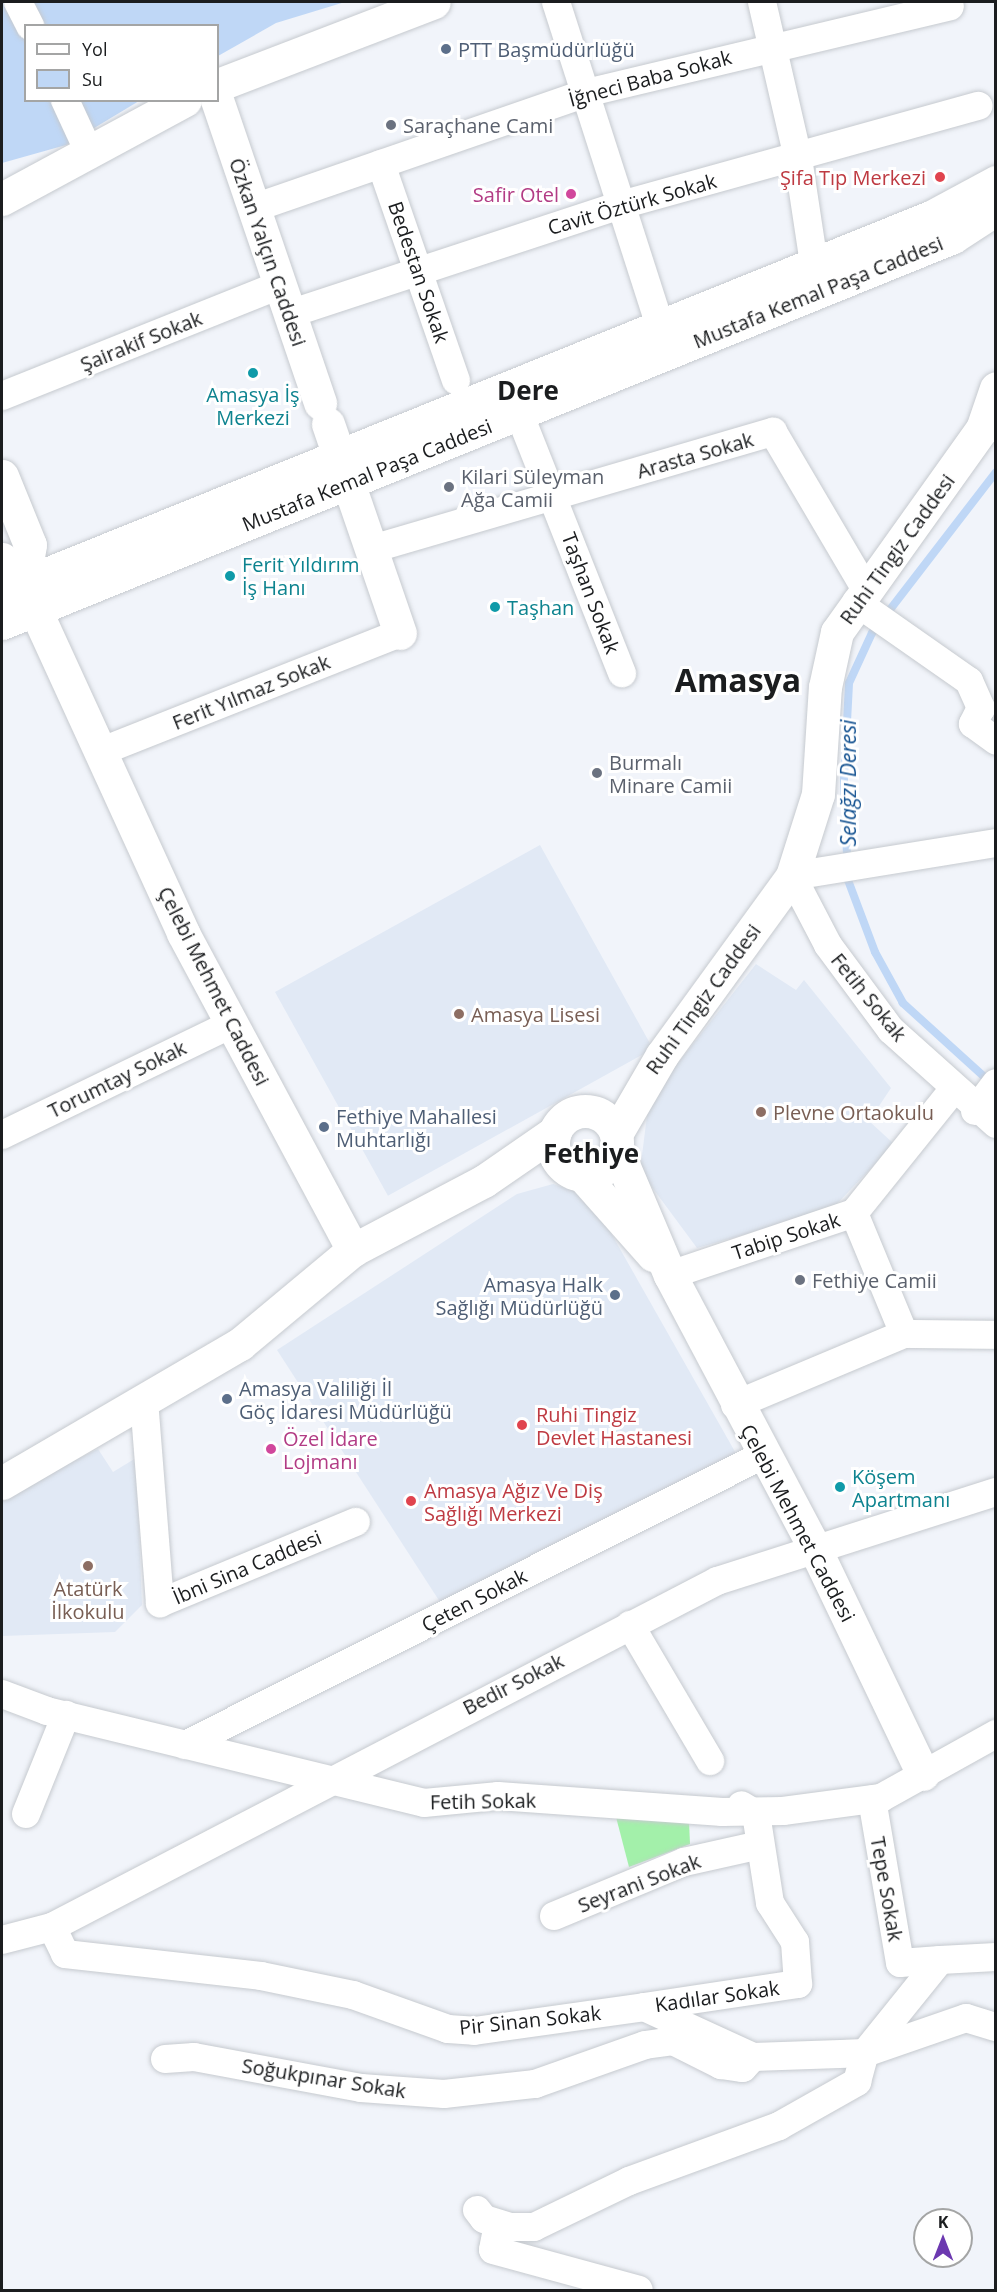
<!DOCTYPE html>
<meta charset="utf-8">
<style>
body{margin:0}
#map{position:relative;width:997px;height:2292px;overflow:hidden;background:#f1f4fa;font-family:"Open Sans",sans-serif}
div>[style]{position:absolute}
.built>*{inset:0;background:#e1e9f5;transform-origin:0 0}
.green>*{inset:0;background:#a3f0aa}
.water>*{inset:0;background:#bfd7f6}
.stream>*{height:8px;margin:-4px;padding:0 4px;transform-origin:4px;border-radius:4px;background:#bfd7f6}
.roads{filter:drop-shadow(0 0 2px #c6cacf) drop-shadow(0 0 2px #c6cacf)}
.street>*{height:28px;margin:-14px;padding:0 14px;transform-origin:14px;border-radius:14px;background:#fff}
.secondary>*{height:33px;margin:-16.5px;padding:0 16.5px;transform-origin:16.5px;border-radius:16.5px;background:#fff}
.secondary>.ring{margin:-16.5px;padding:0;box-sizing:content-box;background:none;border:33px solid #fff;border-radius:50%}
.primary>*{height:33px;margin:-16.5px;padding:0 16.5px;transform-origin:16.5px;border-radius:16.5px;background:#fff}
.dots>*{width:16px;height:16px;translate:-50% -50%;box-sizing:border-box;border:3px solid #fff;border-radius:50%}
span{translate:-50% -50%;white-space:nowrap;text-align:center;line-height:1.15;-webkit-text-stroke:6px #fff;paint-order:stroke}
.service-label{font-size:20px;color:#4e5e75}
.left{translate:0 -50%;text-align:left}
.right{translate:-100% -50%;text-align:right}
.street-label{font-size:20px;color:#1b1d1f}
.worship-label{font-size:20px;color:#5b616d}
.health-label{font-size:20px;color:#be3a42}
.hotel-label{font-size:20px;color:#b23c85}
.culture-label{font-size:20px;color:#0d838f}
.education-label{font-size:20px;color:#785e54}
.water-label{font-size:21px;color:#104f8f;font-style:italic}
.district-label{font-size:26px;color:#1b1d1f;font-weight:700}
.town-label{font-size:32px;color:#1b1d1f;font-weight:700}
.frame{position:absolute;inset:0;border:3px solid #1b1d1f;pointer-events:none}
.legend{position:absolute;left:24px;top:24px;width:195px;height:78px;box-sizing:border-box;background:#fff;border:2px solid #a4a5a5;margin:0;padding:8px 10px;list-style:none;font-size:18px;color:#1b1d1f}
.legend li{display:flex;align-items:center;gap:12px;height:30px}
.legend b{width:30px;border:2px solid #a4a5a5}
.north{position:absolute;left:913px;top:2208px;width:60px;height:60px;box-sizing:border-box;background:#fff;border:2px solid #a4a5a5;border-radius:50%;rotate:0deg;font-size:16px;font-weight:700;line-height:24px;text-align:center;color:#1b1d1f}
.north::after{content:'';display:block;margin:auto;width:21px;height:27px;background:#6c39b0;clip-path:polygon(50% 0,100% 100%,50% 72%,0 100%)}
</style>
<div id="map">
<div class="built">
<div style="left:540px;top:845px;width:233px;height:303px;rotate:61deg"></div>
<div style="clip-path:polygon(756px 964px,796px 990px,804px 980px,891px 1088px,869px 1121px,894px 1144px,831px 1210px,697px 1248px,640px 1171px,649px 1100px)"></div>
<div style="clip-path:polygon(553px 1184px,590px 1196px,738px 1457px,440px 1602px,277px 1350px,517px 1194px)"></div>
<div style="clip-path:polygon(98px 1449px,113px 1472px,136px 1458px,142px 1605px,115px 1632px,2px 1636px,2px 1496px)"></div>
</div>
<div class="green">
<div style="clip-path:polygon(616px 1817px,689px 1822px,690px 1844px,629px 1867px)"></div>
</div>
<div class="water">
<div style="clip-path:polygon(2px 2px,345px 2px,276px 23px,218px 56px,218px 26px,26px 26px,26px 100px,139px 101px,66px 145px,2px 163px)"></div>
</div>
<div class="stream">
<div style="left:990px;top:1082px;width:118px;rotate:-137.8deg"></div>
<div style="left:903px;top:1003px;width:58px;rotate:-118.8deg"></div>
<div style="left:875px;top:952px;width:77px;rotate:-110.6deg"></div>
<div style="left:848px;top:880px;width:101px;rotate:-92.3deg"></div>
<div style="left:844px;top:779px;width:96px;rotate:-87deg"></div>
<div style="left:849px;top:683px;width:55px;rotate:-65.3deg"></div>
<div style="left:872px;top:633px;width:203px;rotate:-52.4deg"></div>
</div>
<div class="roads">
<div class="street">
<div style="left:18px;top:2px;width:27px;rotate:63deg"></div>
<div style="left:556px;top:2px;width:339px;rotate:72.2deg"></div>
<div style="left:762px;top:2px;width:160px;rotate:77deg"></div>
<div style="left:798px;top:158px;width:107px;rotate:81.4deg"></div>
<div style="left:65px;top:100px;width:55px;rotate:65.3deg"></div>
<div style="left:381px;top:164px;width:229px;rotate:70.9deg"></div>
<div style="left:254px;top:208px;width:351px;rotate:-19.1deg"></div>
<div style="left:586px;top:93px;width:374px;rotate:-13.4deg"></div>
<div style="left:289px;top:314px;width:349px;rotate:-18.2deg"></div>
<div style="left:621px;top:205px;width:371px;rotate:-15.5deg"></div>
<div style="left:2px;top:396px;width:299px;rotate:-21.8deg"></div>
<div style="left:519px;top:413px;width:280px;rotate:68.4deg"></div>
<div style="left:372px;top:549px;width:418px;rotate:-16.3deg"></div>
<div style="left:773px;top:432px;width:183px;rotate:59.5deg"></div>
<div style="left:856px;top:602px;width:138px;rotate:35deg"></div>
<div style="left:969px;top:681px;width:30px;rotate:66deg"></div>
<div style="left:981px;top:708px;width:18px;rotate:117deg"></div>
<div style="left:973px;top:724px;width:29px;rotate:36deg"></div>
<div style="left:102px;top:751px;width:321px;rotate:-21.6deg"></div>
<div style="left:996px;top:843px;width:207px;rotate:170.8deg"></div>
<div style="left:792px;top:876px;width:78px;rotate:62.4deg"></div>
<div style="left:828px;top:945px;width:106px;rotate:53.5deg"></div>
<div style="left:891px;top:1030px;width:141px;rotate:41.8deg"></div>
<div style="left:975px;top:1111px;width:35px;rotate:-53deg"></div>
<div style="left:2px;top:1135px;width:255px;rotate:-25.8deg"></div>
<div style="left:854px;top:1213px;width:131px;rotate:67.5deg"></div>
<div style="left:670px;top:1275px;width:194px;rotate:-18.6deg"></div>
<div style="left:854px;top:1213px;width:158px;rotate:-51.2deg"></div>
<div style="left:144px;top:1400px;width:204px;rotate:85.5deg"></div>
<div style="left:160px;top:1603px;width:212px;rotate:-22.5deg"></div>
<div style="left:735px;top:1405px;width:183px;rotate:-22.8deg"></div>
<div style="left:904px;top:1334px;width:91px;rotate:0.6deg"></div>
<div style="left:630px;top:1625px;width:158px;rotate:59.5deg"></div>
<div style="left:2px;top:1694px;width:48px;rotate:20.7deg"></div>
<div style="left:47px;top:1711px;width:388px;rotate:13.7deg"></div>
<div style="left:424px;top:1803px;width:74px;rotate:-5.4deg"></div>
<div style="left:498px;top:1796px;width:225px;rotate:4.1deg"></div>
<div style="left:722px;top:1812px;width:61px;rotate:-0.9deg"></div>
<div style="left:783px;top:1811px;width:99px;rotate:-7.6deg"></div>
<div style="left:881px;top:1798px;width:132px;rotate:-29.1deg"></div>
<div style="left:185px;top:1745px;width:647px;rotate:-26.64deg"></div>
<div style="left:26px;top:1814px;width:107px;rotate:-68deg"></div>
<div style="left:554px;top:1916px;width:141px;rotate:-22.6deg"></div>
<div style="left:684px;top:1862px;width:78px;rotate:-12.6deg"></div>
<div style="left:52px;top:1927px;width:750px;rotate:-27.49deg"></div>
<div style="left:717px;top:1581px;width:293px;rotate:-17.7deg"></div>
<div style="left:2px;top:1940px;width:52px;rotate:-14.6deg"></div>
<div style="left:52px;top:1927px;width:30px;rotate:64deg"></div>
<div style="left:65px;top:1954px;width:197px;rotate:6.4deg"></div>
<div style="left:261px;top:1976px;width:94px;rotate:11.7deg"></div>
<div style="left:353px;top:1995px;width:101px;rotate:19.7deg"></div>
<div style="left:448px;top:2029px;width:26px;rotate:4deg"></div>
<div style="left:474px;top:2031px;width:172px;rotate:-8deg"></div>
<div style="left:644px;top:2007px;width:120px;rotate:24.6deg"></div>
<div style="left:753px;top:2057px;width:112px;rotate:-2deg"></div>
<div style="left:865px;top:2053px;width:107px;rotate:-19.1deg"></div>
<div style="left:966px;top:2018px;width:31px;rotate:17deg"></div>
<div style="left:940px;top:1960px;width:56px;rotate:-3.1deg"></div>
<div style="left:644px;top:2007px;width:156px;rotate:-8.5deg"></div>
<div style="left:798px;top:1984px;width:42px;rotate:-94.1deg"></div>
<div style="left:795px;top:1942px;width:46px;rotate:-122.7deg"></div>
<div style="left:770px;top:1903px;width:90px;rotate:-98.9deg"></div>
<div style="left:756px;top:1814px;width:17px;rotate:-149deg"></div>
<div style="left:165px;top:2059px;width:29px;rotate:-4deg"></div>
<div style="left:194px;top:2057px;width:170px;rotate:10.5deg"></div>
<div style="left:361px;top:2088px;width:83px;rotate:4.1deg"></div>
<div style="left:444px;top:2094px;width:92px;rotate:-6.3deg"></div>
<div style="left:535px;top:2084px;width:117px;rotate:-19.5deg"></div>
<div style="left:645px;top:2045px;width:28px;rotate:-8deg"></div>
<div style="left:673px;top:2041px;width:54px;rotate:26.6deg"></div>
<div style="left:721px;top:2065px;width:22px;rotate:8deg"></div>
<div style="left:743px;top:2068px;width:15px;rotate:-48deg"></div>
<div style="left:477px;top:2210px;width:11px;rotate:52deg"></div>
<div style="left:484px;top:2219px;width:27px;rotate:17deg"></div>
<div style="left:510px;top:2227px;width:24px"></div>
<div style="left:534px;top:2227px;width:106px;rotate:-25.8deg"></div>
<div style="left:629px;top:2181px;width:160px;rotate:-20.1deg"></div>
<div style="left:779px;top:2126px;width:90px;rotate:-29.4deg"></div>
<div style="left:857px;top:2082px;width:30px;rotate:-75deg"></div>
<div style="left:865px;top:2053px;width:119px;rotate:-51.1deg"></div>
<div style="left:940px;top:1960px;width:40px;rotate:175.7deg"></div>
<div style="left:900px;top:1963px;width:166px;rotate:-99.7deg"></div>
<div style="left:498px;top:2224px;width:26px;rotate:101deg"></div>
<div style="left:493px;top:2250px;width:151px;rotate:15.3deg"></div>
</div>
<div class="secondary">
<div style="left:218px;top:85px;width:231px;rotate:-21deg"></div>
<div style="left:217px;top:100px;width:320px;rotate:71.2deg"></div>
<div style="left:2px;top:199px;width:208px;rotate:-28.4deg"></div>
<div style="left:328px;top:424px;width:221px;rotate:71deg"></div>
<div style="left:2px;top:476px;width:74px;rotate:67.9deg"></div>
<div style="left:30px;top:545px;width:39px;rotate:100deg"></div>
<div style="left:2px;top:559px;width:32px;rotate:49deg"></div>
<div style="left:23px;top:583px;width:385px;rotate:65.4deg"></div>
<div style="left:183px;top:933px;width:360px;rotate:61.8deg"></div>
<div class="ring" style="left:553px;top:1111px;width:31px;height:31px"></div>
<div style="left:616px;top:1134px;width:91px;rotate:-59.8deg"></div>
<div style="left:662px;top:1055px;width:221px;rotate:-54deg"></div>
<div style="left:792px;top:876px;width:86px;rotate:-72.4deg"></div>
<div style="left:818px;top:794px;width:107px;rotate:-86.3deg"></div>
<div style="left:825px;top:687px;width:56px;rotate:-77.7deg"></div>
<div style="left:837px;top:632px;width:249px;rotate:-54.5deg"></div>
<div style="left:982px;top:429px;width:43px;rotate:-71.1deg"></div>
<div style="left:616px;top:1148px;width:138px;rotate:67deg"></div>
<div style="left:670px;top:1275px;width:314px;rotate:62.1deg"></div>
<div style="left:817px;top:1553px;width:245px;rotate:64.4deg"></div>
<div style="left:582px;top:1175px;width:107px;rotate:48.4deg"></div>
<div style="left:2px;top:1483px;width:276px;rotate:-30.3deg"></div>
<div style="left:240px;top:1344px;width:147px;rotate:-39.8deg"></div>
<div style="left:353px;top:1250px;width:148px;rotate:-27.8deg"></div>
<div style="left:484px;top:1181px;width:86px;rotate:-34.6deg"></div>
</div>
<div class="primary">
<div style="left:2px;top:592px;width:1004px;rotate:-21.99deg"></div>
<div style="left:933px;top:216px;width:72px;rotate:-28.4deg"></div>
<div style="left:2px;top:623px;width:1026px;rotate:-22.09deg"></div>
<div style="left:953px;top:237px;width:51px;rotate:-33.1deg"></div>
</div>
</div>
<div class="dots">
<div style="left:446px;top:49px;background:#5c6f8a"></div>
<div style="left:391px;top:125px;background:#6b7280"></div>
<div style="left:940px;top:177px;background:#e0444e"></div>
<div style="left:571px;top:194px;background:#d1479c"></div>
<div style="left:253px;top:373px;background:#0f9aa8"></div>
<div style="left:449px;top:487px;background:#6b7280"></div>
<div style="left:230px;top:576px;background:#0f9aa8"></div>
<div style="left:495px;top:607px;background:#0f9aa8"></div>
<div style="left:597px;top:773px;background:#6b7280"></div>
<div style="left:459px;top:1014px;background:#8d6e63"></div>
<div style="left:761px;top:1112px;background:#8d6e63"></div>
<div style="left:324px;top:1127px;background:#5c6f8a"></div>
<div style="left:800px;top:1280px;background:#6b7280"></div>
<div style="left:615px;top:1295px;background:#5c6f8a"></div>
<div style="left:227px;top:1399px;background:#5c6f8a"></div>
<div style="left:522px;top:1425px;background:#e0444e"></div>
<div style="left:271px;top:1449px;background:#d1479c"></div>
<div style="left:840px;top:1487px;background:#0f9aa8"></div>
<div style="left:411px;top:1501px;background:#e0444e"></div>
<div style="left:88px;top:1566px;background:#8d6e63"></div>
</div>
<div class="service-label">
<span class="left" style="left:458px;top:49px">PTT Başmüdürlüğü</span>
<span class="left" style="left:336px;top:1128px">Fethiye Mahallesi<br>Muhtarlığı</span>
<span class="right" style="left:603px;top:1296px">Amasya Halk<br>Sağlığı Müdürlüğü</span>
<span class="left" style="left:239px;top:1400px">Amasya Valiliği İl<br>Göç İdaresi Müdürlüğü</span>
</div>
<div class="street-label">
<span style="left:650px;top:78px;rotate:-15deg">İğneci Baba Sokak</span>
<span style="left:632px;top:204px;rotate:-16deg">Cavit Öztürk Sokak</span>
<span style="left:268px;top:252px;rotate:71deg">Özkan Yalçın Caddesi</span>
<span style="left:419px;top:272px;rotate:71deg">Bedestan Sokak</span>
<span style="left:818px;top:292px;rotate:-22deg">Mustafa Kemal Paşa Caddesi</span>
<span style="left:141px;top:341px;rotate:-22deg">Şairakif Sokak</span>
<span style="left:695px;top:455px;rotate:-16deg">Arasta Sokak</span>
<span style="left:367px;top:475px;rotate:-22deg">Mustafa Kemal Paşa Caddesi</span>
<span style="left:897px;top:549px;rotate:-54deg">Ruhi Tingiz Caddesi</span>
<span style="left:591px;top:593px;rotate:69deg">Taşhan Sokak</span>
<span style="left:251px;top:692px;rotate:-22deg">Ferit Yılmaz Sokak</span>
<span style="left:214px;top:986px;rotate:63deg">Çelebi Mehmet Caddesi</span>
<span style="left:869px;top:997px;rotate:51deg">Fetih Sokak</span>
<span style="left:703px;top:999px;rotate:-54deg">Ruhi Tingiz Caddesi</span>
<span style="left:117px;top:1079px;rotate:-26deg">Torumtay Sokak</span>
<span style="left:786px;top:1236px;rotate:-18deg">Tabip Sokak</span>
<span style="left:798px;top:1523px;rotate:62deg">Çelebi Mehmet Caddesi</span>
<span style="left:247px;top:1567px;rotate:-23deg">İbni Sina Caddesi</span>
<span style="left:474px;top:1600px;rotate:-27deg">Çeten Sokak</span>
<span style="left:513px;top:1684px;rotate:-27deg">Bedir Sokak</span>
<span style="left:483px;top:1801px;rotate:-1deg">Fetih Sokak</span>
<span style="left:639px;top:1883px;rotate:-21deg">Seyrani Sokak</span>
<span style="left:887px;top:1889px;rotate:80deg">Tepe Sokak</span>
<span style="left:717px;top:1996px;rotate:-8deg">Kadılar Sokak</span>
<span style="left:530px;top:2020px;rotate:-6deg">Pir Sinan Sokak</span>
<span style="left:324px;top:2078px;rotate:9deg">Soğukpınar Sokak</span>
</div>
<div class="worship-label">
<span class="left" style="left:403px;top:125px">Saraçhane Cami</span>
<span class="left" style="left:461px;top:488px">Kilari Süleyman<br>Ağa Camii</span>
<span class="left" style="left:609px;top:774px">Burmalı<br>Minare Camii</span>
<span class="left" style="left:812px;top:1280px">Fethiye Camii</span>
</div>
<div class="health-label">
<span class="right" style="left:926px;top:177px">Şifa Tıp Merkezi</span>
<span class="left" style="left:536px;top:1426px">Ruhi Tingiz<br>Devlet Hastanesi</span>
<span class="left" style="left:424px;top:1502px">Amasya Ağız Ve Diş<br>Sağlığı Merkezi</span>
</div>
<div class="hotel-label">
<span class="right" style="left:559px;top:194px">Safir Otel</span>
<span class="left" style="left:283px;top:1450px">Özel İdare<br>Lojmanı</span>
</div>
<div class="culture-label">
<span style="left:253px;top:406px">Amasya İş<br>Merkezi</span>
<span class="left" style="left:242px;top:576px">Ferit Yıldırım<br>İş Hanı</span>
<span class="left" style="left:507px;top:607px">Taşhan</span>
<span class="left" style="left:852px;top:1488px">Köşem<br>Apartmanı</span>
</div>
<div class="education-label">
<span class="left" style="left:471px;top:1014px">Amasya Lisesi</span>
<span class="left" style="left:773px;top:1112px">Plevne Ortaokulu</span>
<span style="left:88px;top:1600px">Atatürk<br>İlkokulu</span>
</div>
<div class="water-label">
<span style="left:848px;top:783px;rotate:-90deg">Selağzı Deresi</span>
</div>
<div class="district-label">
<span style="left:528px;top:391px">Dere</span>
<span style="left:591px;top:1154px">Fethiye</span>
</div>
<div class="town-label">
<span style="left:738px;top:680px">Amasya</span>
</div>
<div class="frame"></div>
<ul class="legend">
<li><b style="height:8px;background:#fff"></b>Yol</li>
<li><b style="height:16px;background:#bfd7f6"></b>Su</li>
</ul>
<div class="north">K</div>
</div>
